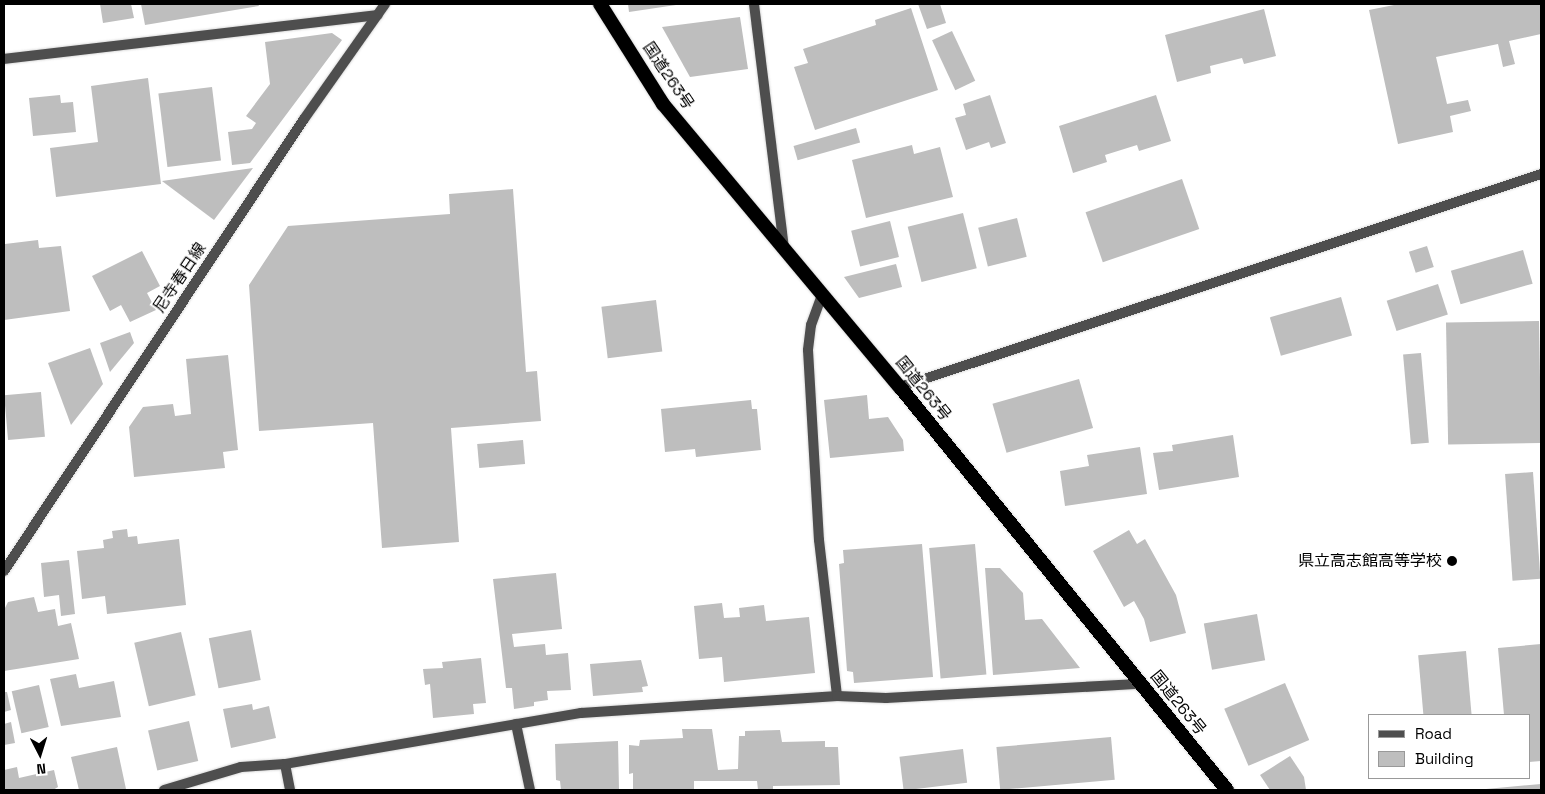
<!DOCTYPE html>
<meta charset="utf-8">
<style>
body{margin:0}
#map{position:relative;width:1545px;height:794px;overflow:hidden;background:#fff;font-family:"Space Grotesk","Noto Sans JP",sans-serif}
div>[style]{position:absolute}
.building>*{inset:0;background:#bebebe;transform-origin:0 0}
.roads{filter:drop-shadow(0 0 1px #dbdbdb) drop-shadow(0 0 1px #dbdbdb)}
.minor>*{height:10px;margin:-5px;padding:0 5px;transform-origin:5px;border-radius:5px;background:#4e4e4e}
.tertiary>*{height:10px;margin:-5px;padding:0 5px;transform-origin:5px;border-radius:5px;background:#4e4e4e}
.trunk>*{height:14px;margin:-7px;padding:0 7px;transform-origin:7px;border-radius:7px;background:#000}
.dots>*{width:14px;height:14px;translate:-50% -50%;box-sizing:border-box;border:2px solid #fff;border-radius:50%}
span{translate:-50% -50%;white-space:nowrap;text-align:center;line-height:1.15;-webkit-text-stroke:4px #fff;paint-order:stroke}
.street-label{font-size:16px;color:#000}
.poi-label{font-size:16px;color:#000}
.right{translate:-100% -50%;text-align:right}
.frame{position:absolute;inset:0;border:5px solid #000;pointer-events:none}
.legend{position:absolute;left:1368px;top:714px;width:162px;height:65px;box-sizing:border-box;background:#fff;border:1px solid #999;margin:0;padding:6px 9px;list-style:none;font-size:15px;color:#000}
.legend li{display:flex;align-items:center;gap:10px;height:25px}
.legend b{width:25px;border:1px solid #999}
.north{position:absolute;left:15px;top:729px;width:50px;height:50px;-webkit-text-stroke:4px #fff;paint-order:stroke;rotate:175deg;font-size:14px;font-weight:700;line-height:20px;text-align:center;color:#000}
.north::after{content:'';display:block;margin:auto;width:18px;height:22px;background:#000;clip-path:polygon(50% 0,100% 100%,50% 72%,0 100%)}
</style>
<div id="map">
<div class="building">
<div style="clip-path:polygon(100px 4px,131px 4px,134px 18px,103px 23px)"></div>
<div style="clip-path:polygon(141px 4px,258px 4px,259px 6px,145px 25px)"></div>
<div style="clip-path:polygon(628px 4px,676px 4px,676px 5px,629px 12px)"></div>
<div style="clip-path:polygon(918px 4px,940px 4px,946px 23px,927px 29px)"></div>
<div style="clip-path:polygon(1399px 4px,1541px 4px,1541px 34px,1509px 41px,1515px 64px,1503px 67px,1498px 44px,1436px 57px,1447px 104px,1468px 100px,1471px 111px,1450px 116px,1453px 132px,1398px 144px,1369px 10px)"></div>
<div style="clip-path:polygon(911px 8px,938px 90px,815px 130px,794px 67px,808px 63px,803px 49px,876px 25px,875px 20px)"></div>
<div style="clip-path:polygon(1264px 9px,1276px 56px,1244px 64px,1242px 58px,1210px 66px,1211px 73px,1177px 82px,1165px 35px)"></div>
<div style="clip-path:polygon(740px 17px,748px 69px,690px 77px,662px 27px)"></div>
<div style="left:952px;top:31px;width:55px;height:22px;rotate:65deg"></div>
<div style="clip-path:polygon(332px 33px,342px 40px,250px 163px,232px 165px,228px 132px,252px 129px,256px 123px,246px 116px,270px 84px,265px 42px)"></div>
<div style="clip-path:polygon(148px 78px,161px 184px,56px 197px,50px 148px,98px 142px,91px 86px)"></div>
<div style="left:212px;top:87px;width:74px;height:54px;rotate:83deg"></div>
<div style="clip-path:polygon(60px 95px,61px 103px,73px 102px,76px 132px,33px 136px,29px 98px)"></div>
<div style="clip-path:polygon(990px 95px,1006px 143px,991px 148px,989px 142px,966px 150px,955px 118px,966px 115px,963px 104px)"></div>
<div style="clip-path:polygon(1156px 95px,1171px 141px,1139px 151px,1137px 145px,1105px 155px,1107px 162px,1073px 173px,1059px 126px)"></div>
<div style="left:856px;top:128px;width:15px;height:65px;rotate:74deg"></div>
<div style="clip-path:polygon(912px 145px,914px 154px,940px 147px,953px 197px,866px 218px,852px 160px)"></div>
<div style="clip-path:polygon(253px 168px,214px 220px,162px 181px)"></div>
<div style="left:1182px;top:179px;width:53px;height:102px;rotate:71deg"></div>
<div style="clip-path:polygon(513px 189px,526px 372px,537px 371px,541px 421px,451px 428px,459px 542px,382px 548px,373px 423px,259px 431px,249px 285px,288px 226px,450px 214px,449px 194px)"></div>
<div style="left:963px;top:213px;width:57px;height:57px;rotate:76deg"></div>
<div style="left:1017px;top:218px;width:40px;height:40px;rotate:76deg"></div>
<div style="left:890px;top:221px;width:37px;height:40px;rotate:76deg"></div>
<div style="clip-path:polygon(38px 240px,39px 248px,61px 246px,70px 311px,4px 320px,5px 244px)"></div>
<div style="left:1427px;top:246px;width:22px;height:19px;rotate:72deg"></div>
<div style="left:1523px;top:250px;width:35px;height:75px;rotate:74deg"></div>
<div style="clip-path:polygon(142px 251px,160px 286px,147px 293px,156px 310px,130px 322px,121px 305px,110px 311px,92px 276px)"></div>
<div style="clip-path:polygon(896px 264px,902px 287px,859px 298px,844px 277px)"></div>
<div style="left:1438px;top:284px;width:32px;height:54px;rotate:72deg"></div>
<div style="left:1341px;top:297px;width:40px;height:74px;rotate:74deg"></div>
<div style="left:656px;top:300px;width:52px;height:55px;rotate:83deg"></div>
<div style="left:1539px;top:321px;width:122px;height:93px;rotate:89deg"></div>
<div style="clip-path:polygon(130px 332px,134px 343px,110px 372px,100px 343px)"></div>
<div style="clip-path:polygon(90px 348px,103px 384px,71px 425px,48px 363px)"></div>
<div style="left:1421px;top:353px;width:90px;height:18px;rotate:85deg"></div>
<div style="clip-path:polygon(228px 355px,238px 450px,223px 452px,225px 468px,134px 477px,129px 427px,143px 407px,173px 404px,175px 416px,191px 414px,186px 359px)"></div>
<div style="left:1079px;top:379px;width:51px;height:90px;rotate:74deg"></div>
<div style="left:41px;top:392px;width:45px;height:37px;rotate:85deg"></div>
<div style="clip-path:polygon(867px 395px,869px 419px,888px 417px,903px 440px,904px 451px,830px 458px,824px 400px)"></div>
<div style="clip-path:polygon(751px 400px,752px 409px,757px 409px,761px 450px,696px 457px,695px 449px,665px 452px,661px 409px)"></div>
<div style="clip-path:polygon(1233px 435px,1239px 477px,1159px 490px,1153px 453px,1173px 451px,1172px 445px)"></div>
<div style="left:523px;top:440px;width:24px;height:46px;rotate:85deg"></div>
<div style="clip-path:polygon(1140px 447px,1147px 494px,1065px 506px,1060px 471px,1089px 466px,1087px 455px)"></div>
<div style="left:1533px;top:472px;width:107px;height:28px;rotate:86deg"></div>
<div style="clip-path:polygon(127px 529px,128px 537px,137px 536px,138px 544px,179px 539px,186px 605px,107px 614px,105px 596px,82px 599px,77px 551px,104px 548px,103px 540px,113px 538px,112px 531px)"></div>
<div style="clip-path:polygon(1129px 530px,1137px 544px,1145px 539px,1176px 595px,1186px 633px,1150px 642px,1144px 619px,1134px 601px,1124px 607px,1093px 551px)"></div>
<div style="clip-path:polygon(922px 544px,933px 677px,854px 683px,853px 672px,847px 671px,839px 564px,844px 563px,843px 550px)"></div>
<div style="left:975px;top:544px;width:131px;height:46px;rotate:85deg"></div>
<div style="clip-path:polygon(69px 560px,75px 614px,61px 616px,59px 595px,44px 597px,41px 563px)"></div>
<div style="clip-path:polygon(985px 568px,1000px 568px,1023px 593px,1025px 620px,1042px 619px,1080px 668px,993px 675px)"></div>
<div style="clip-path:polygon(556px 573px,562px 629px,512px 634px,514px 647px,545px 644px,546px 655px,568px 653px,571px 690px,547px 691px,548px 700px,534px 702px,534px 706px,514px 709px,512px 688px,506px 688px,493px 579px)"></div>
<div style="clip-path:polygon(34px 597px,38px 612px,55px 609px,58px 626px,71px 623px,79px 659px,4px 671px,4px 610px,8px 602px)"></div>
<div style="clip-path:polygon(722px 603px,724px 618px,740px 617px,739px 608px,764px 605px,766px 621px,809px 617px,815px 673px,724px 682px,722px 657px,699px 659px,694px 606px)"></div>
<div style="left:1257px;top:614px;width:47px;height:54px;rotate:80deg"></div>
<div style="left:251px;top:630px;width:51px;height:43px;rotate:79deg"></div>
<div style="left:181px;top:632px;width:65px;height:48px;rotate:77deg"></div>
<div style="clip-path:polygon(1541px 644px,1541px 761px,1529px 762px,1529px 715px,1504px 715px,1498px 648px)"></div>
<div style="left:1466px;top:651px;width:64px;height:48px;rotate:85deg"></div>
<div style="clip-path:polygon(481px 658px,486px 703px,473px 704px,474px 714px,433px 718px,430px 684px,425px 685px,423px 669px,443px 668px,442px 662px)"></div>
<div style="clip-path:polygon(641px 660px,648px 686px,642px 687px,643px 692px,593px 696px,590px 664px)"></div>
<div style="clip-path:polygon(76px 674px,79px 688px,114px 681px,121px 717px,61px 726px,50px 679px)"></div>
<div style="left:1285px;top:683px;width:62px;height:66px;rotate:67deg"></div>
<div style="left:39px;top:685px;width:43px;height:28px;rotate:77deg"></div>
<div style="clip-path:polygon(4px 692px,7px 692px,11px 710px,4px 712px)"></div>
<div style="clip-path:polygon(252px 704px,253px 710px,269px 706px,276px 738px,231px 748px,223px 709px)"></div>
<div style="left:189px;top:721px;width:41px;height:42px;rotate:77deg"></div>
<div style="clip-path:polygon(11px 722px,15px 743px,4px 745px,4px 724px)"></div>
<div style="clip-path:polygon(682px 729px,712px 729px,718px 770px,738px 769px,739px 736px,745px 736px,745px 731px,780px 730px,782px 742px,825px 741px,825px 747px,838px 747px,840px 785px,773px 786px,773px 790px,758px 790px,757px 781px,694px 781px,694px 790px,633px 790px,633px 773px,629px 774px,629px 745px,639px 746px,640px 740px,683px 738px)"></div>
<div style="left:1111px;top:737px;width:43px;height:115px;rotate:85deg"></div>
<div style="clip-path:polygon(618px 741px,619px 789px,561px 790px,560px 781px,556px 780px,555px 744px)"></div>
<div style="clip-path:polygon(117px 747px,126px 789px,79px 790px,71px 757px)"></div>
<div style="left:963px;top:749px;width:34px;height:64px;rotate:83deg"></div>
<div style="clip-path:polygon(1290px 756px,1304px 777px,1306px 790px,1270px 790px,1260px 775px)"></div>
<div style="clip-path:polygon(17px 767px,19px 778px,54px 770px,58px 787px,53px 790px,4px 790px,4px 770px)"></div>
<div style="clip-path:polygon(1541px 784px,1541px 790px,1486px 790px,1486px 789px)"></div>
</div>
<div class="roads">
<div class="minor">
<div style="left:754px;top:4px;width:245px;rotate:83deg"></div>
<div style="left:4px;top:59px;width:376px;rotate:-6.7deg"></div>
<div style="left:822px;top:295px;width:32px;rotate:110deg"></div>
<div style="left:811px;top:325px;width:25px;rotate:97deg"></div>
<div style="left:808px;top:350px;width:190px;rotate:86.7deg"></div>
<div style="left:819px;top:540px;width:157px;rotate:83.4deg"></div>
<div style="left:4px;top:571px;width:542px;rotate:-56.43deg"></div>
<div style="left:304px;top:119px;width:141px;rotate:-54.8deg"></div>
<div style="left:516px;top:724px;width:67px;rotate:78deg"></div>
<div style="left:285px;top:764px;width:26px;rotate:79deg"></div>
<div style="left:164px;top:790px;width:80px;rotate:-16.6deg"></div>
<div style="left:241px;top:767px;width:44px;rotate:-3.9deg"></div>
<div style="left:285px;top:764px;width:300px;rotate:-9.8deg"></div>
<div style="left:581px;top:713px;width:257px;rotate:-3.8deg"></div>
<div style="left:837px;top:696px;width:49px;rotate:2.3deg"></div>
<div style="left:886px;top:698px;width:253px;rotate:-3.2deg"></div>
</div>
<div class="tertiary">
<div style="left:900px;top:387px;width:675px;rotate:-18.38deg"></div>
</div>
<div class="trunk">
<div style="left:600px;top:4px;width:118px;rotate:57.8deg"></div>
<div style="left:663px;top:104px;width:369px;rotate:50.1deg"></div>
<div style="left:900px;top:387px;width:519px;rotate:50.94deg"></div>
</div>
</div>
<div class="dots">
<div style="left:1452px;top:561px;background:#000"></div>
</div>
<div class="street-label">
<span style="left:668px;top:76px;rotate:56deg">国道263号</span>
<span style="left:180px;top:278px;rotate:-56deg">尼寺春日線</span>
<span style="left:923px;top:389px;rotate:51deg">国道263号</span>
<span style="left:1178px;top:703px;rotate:51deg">国道263号</span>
</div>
<div class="poi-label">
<span class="right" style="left:1442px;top:561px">県立高志館高等学校</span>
</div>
<div class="frame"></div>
<ul class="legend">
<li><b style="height:6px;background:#4e4e4e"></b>Road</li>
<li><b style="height:14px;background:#bebebe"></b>Building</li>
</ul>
<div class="north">N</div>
</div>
